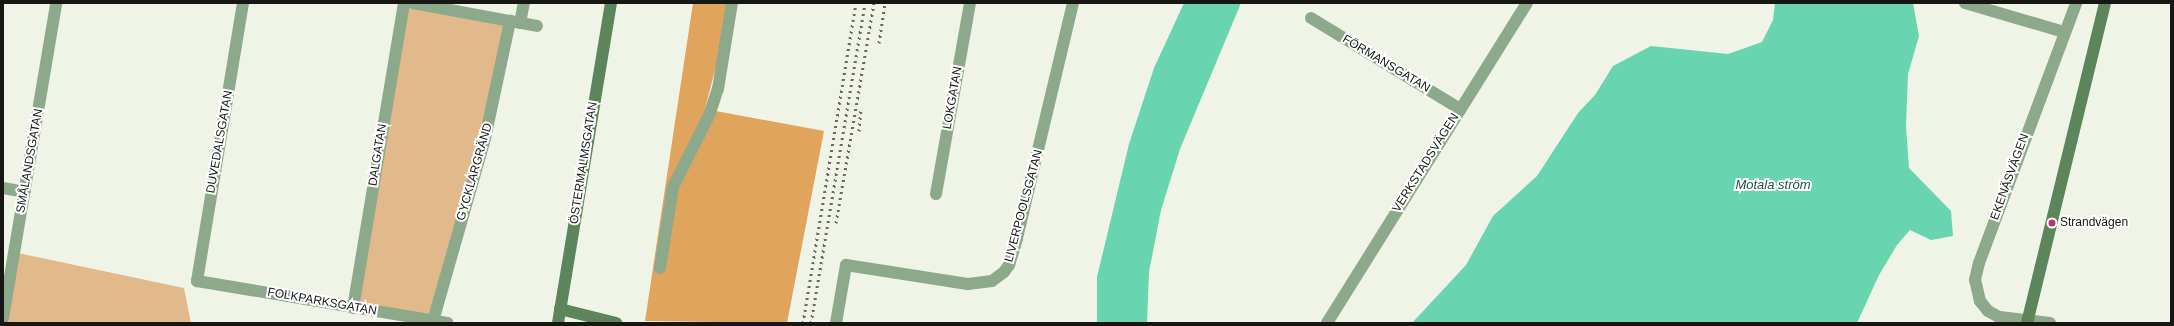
<!DOCTYPE html>
<meta charset="utf-8">
<style>
body{margin:0}
#map{position:relative;width:2174px;height:326px;overflow:hidden;background:#f0f4e7;font-family:Arial,sans-serif}
div>[style]{position:absolute}
.green>*{inset:0;background:#e2b98a}
.forest>*{inset:0;background:#e0a45c}
.water>*{inset:0;background:#68d4b0}
.street>*{height:12px;margin:-6px;padding:0 6px;transform-origin:6px;border-radius:6px;background:#8da98c}
.secondary>*{height:12px;margin:-6px;padding:0 6px;transform-origin:6px;border-radius:6px;background:#5c855b}
.rail>*{height:3px;margin-top:-1.5px;transform-origin:0;background:repeating-linear-gradient(90deg,#686a63 0 2px,transparent 0 6px)}
.dots>*{width:11px;height:11px;translate:-50% -50%;box-sizing:border-box;border:2px solid #fff;border-radius:50%}
span{translate:-50% -50%;white-space:nowrap;text-align:center;line-height:1.15;-webkit-text-stroke:4px #fff;paint-order:stroke}
.street-label{font-size:12px;color:#161713}
.poi-label{font-size:12px;color:#161713}
.left{translate:0 -50%;text-align:left}
.water-label{font-size:13px;color:#235142;font-style:italic}
.frame{position:absolute;inset:0;border:4px solid #161713;pointer-events:none}
</style>
<div id="map">
<div class="green">
<div style="clip-path:polygon(401px 3px,511px 16px,437px 316px,349px 306px)"></div>
<div style="clip-path:polygon(13px 252px,184px 288px,191px 323px,4px 323px)"></div>
</div>
<div class="forest">
<div style="clip-path:polygon(693px 3px,732px 3px,705px 109px,824px 131px,787px 323px,645px 321px)"></div>
</div>
<div class="water">
<div style="clip-path:polygon(1184px 3px,1241px 3px,1180px 149px,1161px 210px,1149px 272px,1147px 323px,1097px 323px,1097px 277px,1129px 144px,1154px 68px)"></div>
<div style="clip-path:polygon(1775px 3px,1913px 3px,1919px 36px,1908px 74px,1906px 127px,1909px 168px,1951px 211px,1953px 236px,1931px 240px,1910px 230px,1897px 245px,1879px 275px,1857px 323px,1412px 323px,1466px 265px,1493px 216px,1537px 176px,1578px 113px,1595px 95px,1613px 66px,1651px 46px,1728px 54px,1762px 42px,1773px 20px)"></div>
</div>
<div class="street">
<div style="left:243px;top:3px;width:282px;rotate:99.4deg"></div>
<div style="left:197px;top:281px;width:254px;rotate:9.5deg"></div>
<div style="left:413px;top:3px;width:126px;rotate:10.5deg"></div>
<div style="left:1965px;top:3px;width:103px;rotate:16.3deg"></div>
<div style="left:1311px;top:18px;width:175px;rotate:31.4deg"></div>
<div style="left:520px;top:23px;width:20px;rotate:-79deg"></div>
<div style="left:3px;top:188px;width:22px;rotate:10deg"></div>
<div style="left:936px;top:194px;width:194px;rotate:-79.9deg"></div>
<div style="left:660px;top:268px;width:82px;rotate:-80.9deg"></div>
<div style="left:673px;top:187px;width:83px;rotate:-63.4deg"></div>
<div style="left:710px;top:113px;width:25px;rotate:-72deg"></div>
<div style="left:718px;top:89px;width:87px;rotate:-80.8deg"></div>
<div style="left:353px;top:308px;width:309px;rotate:-80.5deg"></div>
<div style="left:3px;top:318px;width:319px;rotate:-80.4deg"></div>
<div style="left:433px;top:321px;width:190px;rotate:-74.1deg"></div>
<div style="left:485px;top:138px;width:120px;rotate:-77.9deg"></div>
<div style="left:836px;top:323px;width:59px;rotate:-80.2deg"></div>
<div style="left:846px;top:265px;width:123px;rotate:8.9deg"></div>
<div style="left:968px;top:284px;width:24px;rotate:-7deg"></div>
<div style="left:992px;top:281px;width:15px;rotate:-37deg"></div>
<div style="left:1004px;top:272px;width:9px;rotate:-54deg"></div>
<div style="left:1009px;top:265px;width:28px;rotate:-73deg"></div>
<div style="left:1017px;top:238px;width:242px;rotate:-76.6deg"></div>
<div style="left:1327px;top:323px;width:377px;rotate:-58deg"></div>
<div style="left:2050px;top:323px;width:51px;rotate:-173.3deg"></div>
<div style="left:1999px;top:317px;width:13px;rotate:-151deg"></div>
<div style="left:1988px;top:311px;width:13px;rotate:-129deg"></div>
<div style="left:1980px;top:301px;width:22px;rotate:-103deg"></div>
<div style="left:1975px;top:280px;width:17px;rotate:-77deg"></div>
<div style="left:1979px;top:263px;width:278px;rotate:-69.5deg"></div>
</div>
<div class="secondary">
<div style="left:560px;top:309px;width:58px;rotate:14deg"></div>
<div style="left:558px;top:323px;width:324px;rotate:-80.6deg"></div>
<div style="left:2027px;top:323px;width:329px;rotate:-76.3deg"></div>
</div>
<div class="rail">
<div style="left:879px;top:43px;width:40px;rotate:-81.5deg"></div>
<div style="left:859px;top:131px;width:22px;rotate:-85deg"></div>
<div style="left:836px;top:223px;width:223px;rotate:-80.2deg"></div>
<div style="left:803px;top:323px;width:324px;rotate:-80.6deg"></div>
<div style="left:811px;top:323px;width:325px;rotate:-80.4deg"></div>
</div>
<div class="dots">
<div style="left:2052px;top:223px;background:#ba3476"></div>
</div>
<div class="street-label">
<span style="left:1386px;top:64px;rotate:31deg">FÖRMANSGATAN</span>
<span style="left:953px;top:98px;rotate:-80deg">LOKGATAN</span>
<span style="left:220px;top:142px;rotate:-80deg">DUVEDALSGATAN</span>
<span style="left:378px;top:155px;rotate:-81deg">DALGATAN</span>
<span style="left:30px;top:161px;rotate:-80deg">SMÅLANDSGATAN</span>
<span style="left:584px;top:163px;rotate:-81deg">ÖSTERMALMSGATAN</span>
<span style="left:1426px;top:163px;rotate:-58deg">VERKSTADSVÄGEN</span>
<span style="left:475px;top:172px;rotate:-74deg">GYCKLARGRÄND</span>
<span style="left:2010px;top:177px;rotate:-70deg">EKENÄSVÄGEN</span>
<span style="left:1024px;top:206px;rotate:-75deg">LIVERPOOLSGATAN</span>
<span style="left:322px;top:302px;rotate:10deg">FOLKPARKSGATAN</span>
</div>
<div class="poi-label">
<span class="left" style="left:2060px;top:223px">Strandvägen</span>
</div>
<div class="water-label">
<span style="left:1773px;top:185px">Motala ström</span>
</div>
<div class="frame"></div>
</div>
